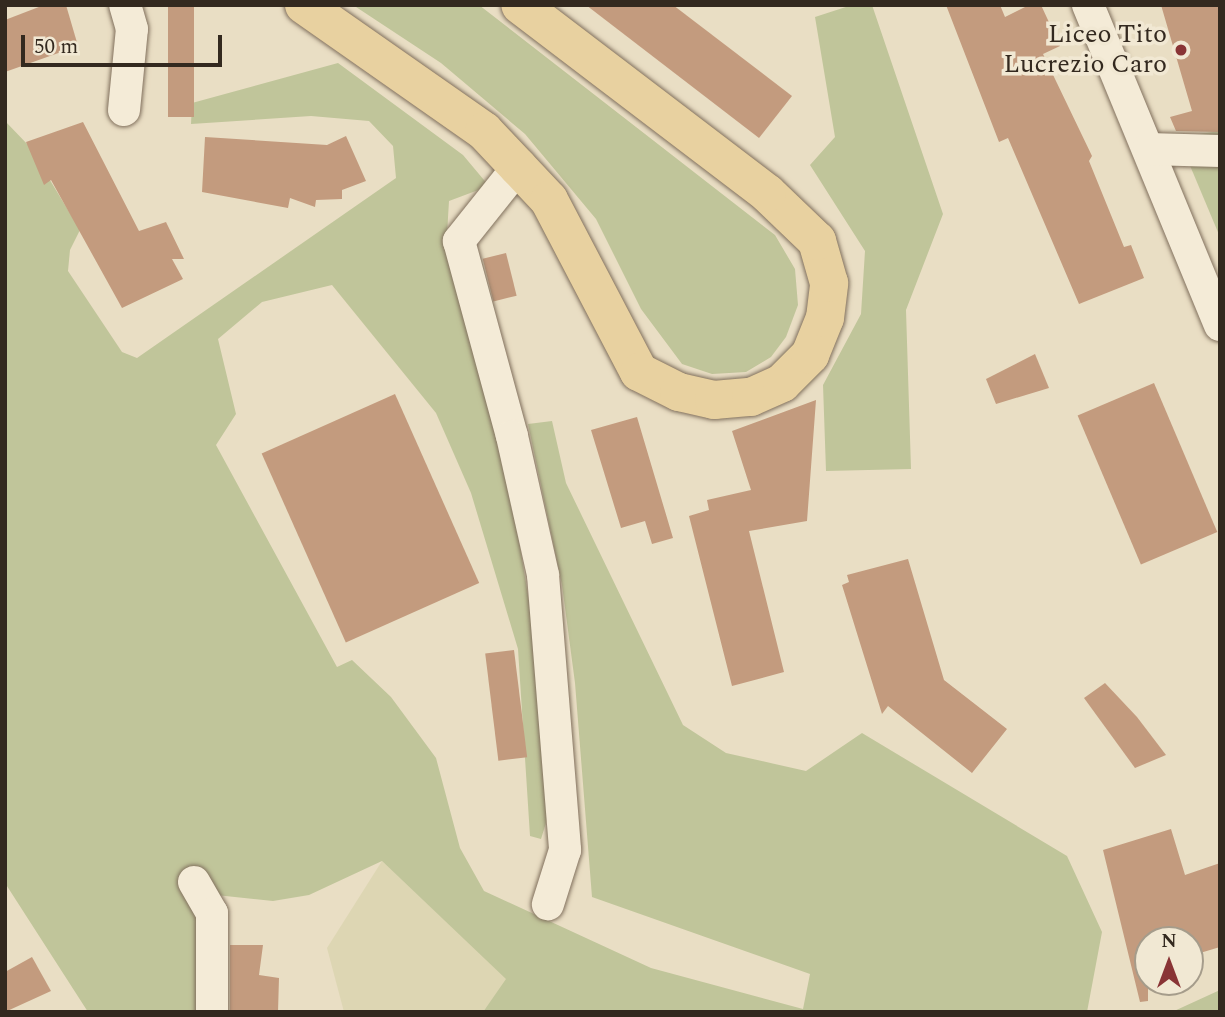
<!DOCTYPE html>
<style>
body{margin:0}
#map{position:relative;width:1225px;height:1017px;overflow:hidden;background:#e9dec4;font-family:Spectral,serif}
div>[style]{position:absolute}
.farmland>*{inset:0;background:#ddd6b3}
.green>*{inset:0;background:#c0c59a}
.building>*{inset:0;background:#c39b7e;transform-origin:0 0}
.roads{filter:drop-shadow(0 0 2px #81705d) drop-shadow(0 0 2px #81705d)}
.minor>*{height:32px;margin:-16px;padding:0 16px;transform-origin:16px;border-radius:16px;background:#f4ebd7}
.major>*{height:38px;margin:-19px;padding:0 19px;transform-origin:19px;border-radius:19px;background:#e8d1a0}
.dots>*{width:19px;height:19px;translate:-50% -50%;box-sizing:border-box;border:4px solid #f1e8d3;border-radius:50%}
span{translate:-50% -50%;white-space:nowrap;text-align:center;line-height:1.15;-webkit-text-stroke:7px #f1e8d3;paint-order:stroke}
.poi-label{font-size:26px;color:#33291f}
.right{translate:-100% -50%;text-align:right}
.frame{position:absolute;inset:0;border:7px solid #33291f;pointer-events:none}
.north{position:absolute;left:1134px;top:926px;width:70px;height:70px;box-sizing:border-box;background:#f1e8d3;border:2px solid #a59c8b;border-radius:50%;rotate:0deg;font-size:19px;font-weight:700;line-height:28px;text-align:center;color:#33291f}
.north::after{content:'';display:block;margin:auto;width:24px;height:32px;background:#893435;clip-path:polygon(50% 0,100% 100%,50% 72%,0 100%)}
.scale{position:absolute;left:21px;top:35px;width:201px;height:32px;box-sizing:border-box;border:4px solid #33291f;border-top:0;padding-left:9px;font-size:21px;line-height:24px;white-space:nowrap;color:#33291f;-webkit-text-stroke:5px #f1e8d3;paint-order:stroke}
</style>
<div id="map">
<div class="farmland">
<div style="clip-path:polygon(382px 861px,507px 979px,483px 1012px,344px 1012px,327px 948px)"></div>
</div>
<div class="green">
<div style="clip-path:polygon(353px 5px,479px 5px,775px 235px,795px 269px,798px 305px,786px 337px,771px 357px,746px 372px,712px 374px,682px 364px,641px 309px,596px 219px,525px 134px,441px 63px)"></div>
<div style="clip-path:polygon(852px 5px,872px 5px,943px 214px,906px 310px,911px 469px,826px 471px,823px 385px,861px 314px,865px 251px,810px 165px,835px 137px,815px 17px)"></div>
<div style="clip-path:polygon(338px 63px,463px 155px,489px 186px,449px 201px,446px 251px,496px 414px,515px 516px,532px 620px,549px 813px,541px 839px,530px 836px,518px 649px,471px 493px,436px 413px,332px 285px,262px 302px,218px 339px,236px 414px,216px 445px,337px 667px,352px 660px,391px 697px,436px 758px,460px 848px,484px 891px,651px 968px,803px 1009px,810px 974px,592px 897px,575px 683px,562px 585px,528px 424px,552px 421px,566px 483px,683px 725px,726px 753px,806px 771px,862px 733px,1067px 856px,1102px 932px,1087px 1012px,483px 1012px,506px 979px,382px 861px,309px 895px,273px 901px,216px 895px,214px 1012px,88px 1012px,5px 883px,5px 121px,30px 147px,80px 230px,70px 250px,68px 271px,122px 352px,137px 358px,396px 178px,393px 146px,369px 121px,311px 116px,191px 124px,192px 103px)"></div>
<div style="clip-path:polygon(1220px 131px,1220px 237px,1178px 137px)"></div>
<div style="clip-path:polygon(1220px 990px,1220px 1012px,1171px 1012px,1172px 1012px)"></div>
</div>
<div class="building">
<div style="clip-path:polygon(44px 5px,66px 5px,78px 46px,5px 72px,5px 20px)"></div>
<div style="left:168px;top:5px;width:26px;height:112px"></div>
<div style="clip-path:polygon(586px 5px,673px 5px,792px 96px,759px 138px)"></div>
<div style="clip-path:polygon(946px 5px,1000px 5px,1005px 17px,1029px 5px,1041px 5px,1060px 46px,1043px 54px,1092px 156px,1089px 161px,1124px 247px,1131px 245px,1144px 278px,1079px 304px,1008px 138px,999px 142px)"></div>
<div style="clip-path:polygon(1161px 5px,1220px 5px,1220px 132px,1176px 131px,1170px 117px,1192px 111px)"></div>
<div style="clip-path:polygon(83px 122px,139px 231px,166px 222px,184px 259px,172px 259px,183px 279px,122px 308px,51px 180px,44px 185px,26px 142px)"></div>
<div style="clip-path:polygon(346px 136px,366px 181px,342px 190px,342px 199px,316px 200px,315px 207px,290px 198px,288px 208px,202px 192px,205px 137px,327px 145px)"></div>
<div style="left:506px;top:253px;width:44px;height:24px;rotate:76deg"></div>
<div style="clip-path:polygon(1035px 354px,1049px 388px,996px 404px,986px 379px)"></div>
<div style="left:1154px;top:383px;width:162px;height:83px;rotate:67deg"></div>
<div style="left:395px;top:394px;width:207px;height:146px;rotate:66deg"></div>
<div style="clip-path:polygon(816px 400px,807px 521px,749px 531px,784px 672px,732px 686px,689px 516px,709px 510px,707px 500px,751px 490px,732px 431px)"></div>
<div style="clip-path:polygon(637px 417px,673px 538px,652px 544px,645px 521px,621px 528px,591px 430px)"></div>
<div style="clip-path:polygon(908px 559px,944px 680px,1007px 729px,972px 773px,888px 706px,882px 714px,842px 585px,849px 582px,847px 575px)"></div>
<div style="left:514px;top:650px;width:108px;height:29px;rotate:83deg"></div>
<div style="clip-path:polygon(1105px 683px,1137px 717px,1166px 755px,1135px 768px,1084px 698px)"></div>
<div style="clip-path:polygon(1171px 829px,1185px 875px,1220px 863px,1220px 947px,1190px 956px,1190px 940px,1148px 940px,1148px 1001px,1140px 1002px,1103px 850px)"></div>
<div style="clip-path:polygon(230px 945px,263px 945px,259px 975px,279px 978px,278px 1012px,230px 1012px)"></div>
<div style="clip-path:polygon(32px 957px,51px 991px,5px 1012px,5px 972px)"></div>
</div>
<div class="roads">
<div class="minor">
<div style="left:1088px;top:5px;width:346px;rotate:67.6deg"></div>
<div style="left:124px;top:110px;width:81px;rotate:-84.4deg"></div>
<div style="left:132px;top:29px;width:25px;rotate:-106deg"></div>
<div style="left:1148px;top:149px;width:72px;rotate:1.6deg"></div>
<div style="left:518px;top:167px;width:95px;rotate:128.6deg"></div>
<div style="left:459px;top:241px;width:202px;rotate:74.8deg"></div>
<div style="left:512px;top:436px;width:142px;rotate:77.4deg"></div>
<div style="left:543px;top:575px;width:276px;rotate:85.4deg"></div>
<div style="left:565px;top:850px;width:57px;rotate:107.5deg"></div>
<div style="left:194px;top:882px;width:36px;rotate:60deg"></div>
<div style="left:212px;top:913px;width:99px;rotate:90deg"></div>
</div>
<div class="major">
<div style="left:304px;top:5px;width:220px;rotate:35deg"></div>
<div style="left:484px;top:131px;width:50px;rotate:46.6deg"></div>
<div style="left:518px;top:167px;width:45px;rotate:46.8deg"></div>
<div style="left:549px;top:200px;width:194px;rotate:62.4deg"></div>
<div style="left:639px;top:372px;width:45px;rotate:26.6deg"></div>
<div style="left:679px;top:392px;width:36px;rotate:13deg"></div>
<div style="left:714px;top:400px;width:37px;rotate:-5deg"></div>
<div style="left:751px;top:397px;width:34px;rotate:-24deg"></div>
<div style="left:782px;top:383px;width:40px;rotate:-45deg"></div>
<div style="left:810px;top:355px;width:40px;rotate:-68deg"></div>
<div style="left:825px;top:318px;width:35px;rotate:-83deg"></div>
<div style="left:829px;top:283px;width:44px;rotate:-105.9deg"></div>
<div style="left:817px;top:241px;width:69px;rotate:-136.2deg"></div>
<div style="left:767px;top:193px;width:310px;rotate:-142.7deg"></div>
</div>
</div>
<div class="dots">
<div style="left:1181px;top:50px;background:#893435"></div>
</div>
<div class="poi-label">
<span class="right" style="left:1167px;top:50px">Liceo Tito<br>Lucrezio Caro</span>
</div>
<div class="frame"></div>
<div class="north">N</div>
<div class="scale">50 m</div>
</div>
